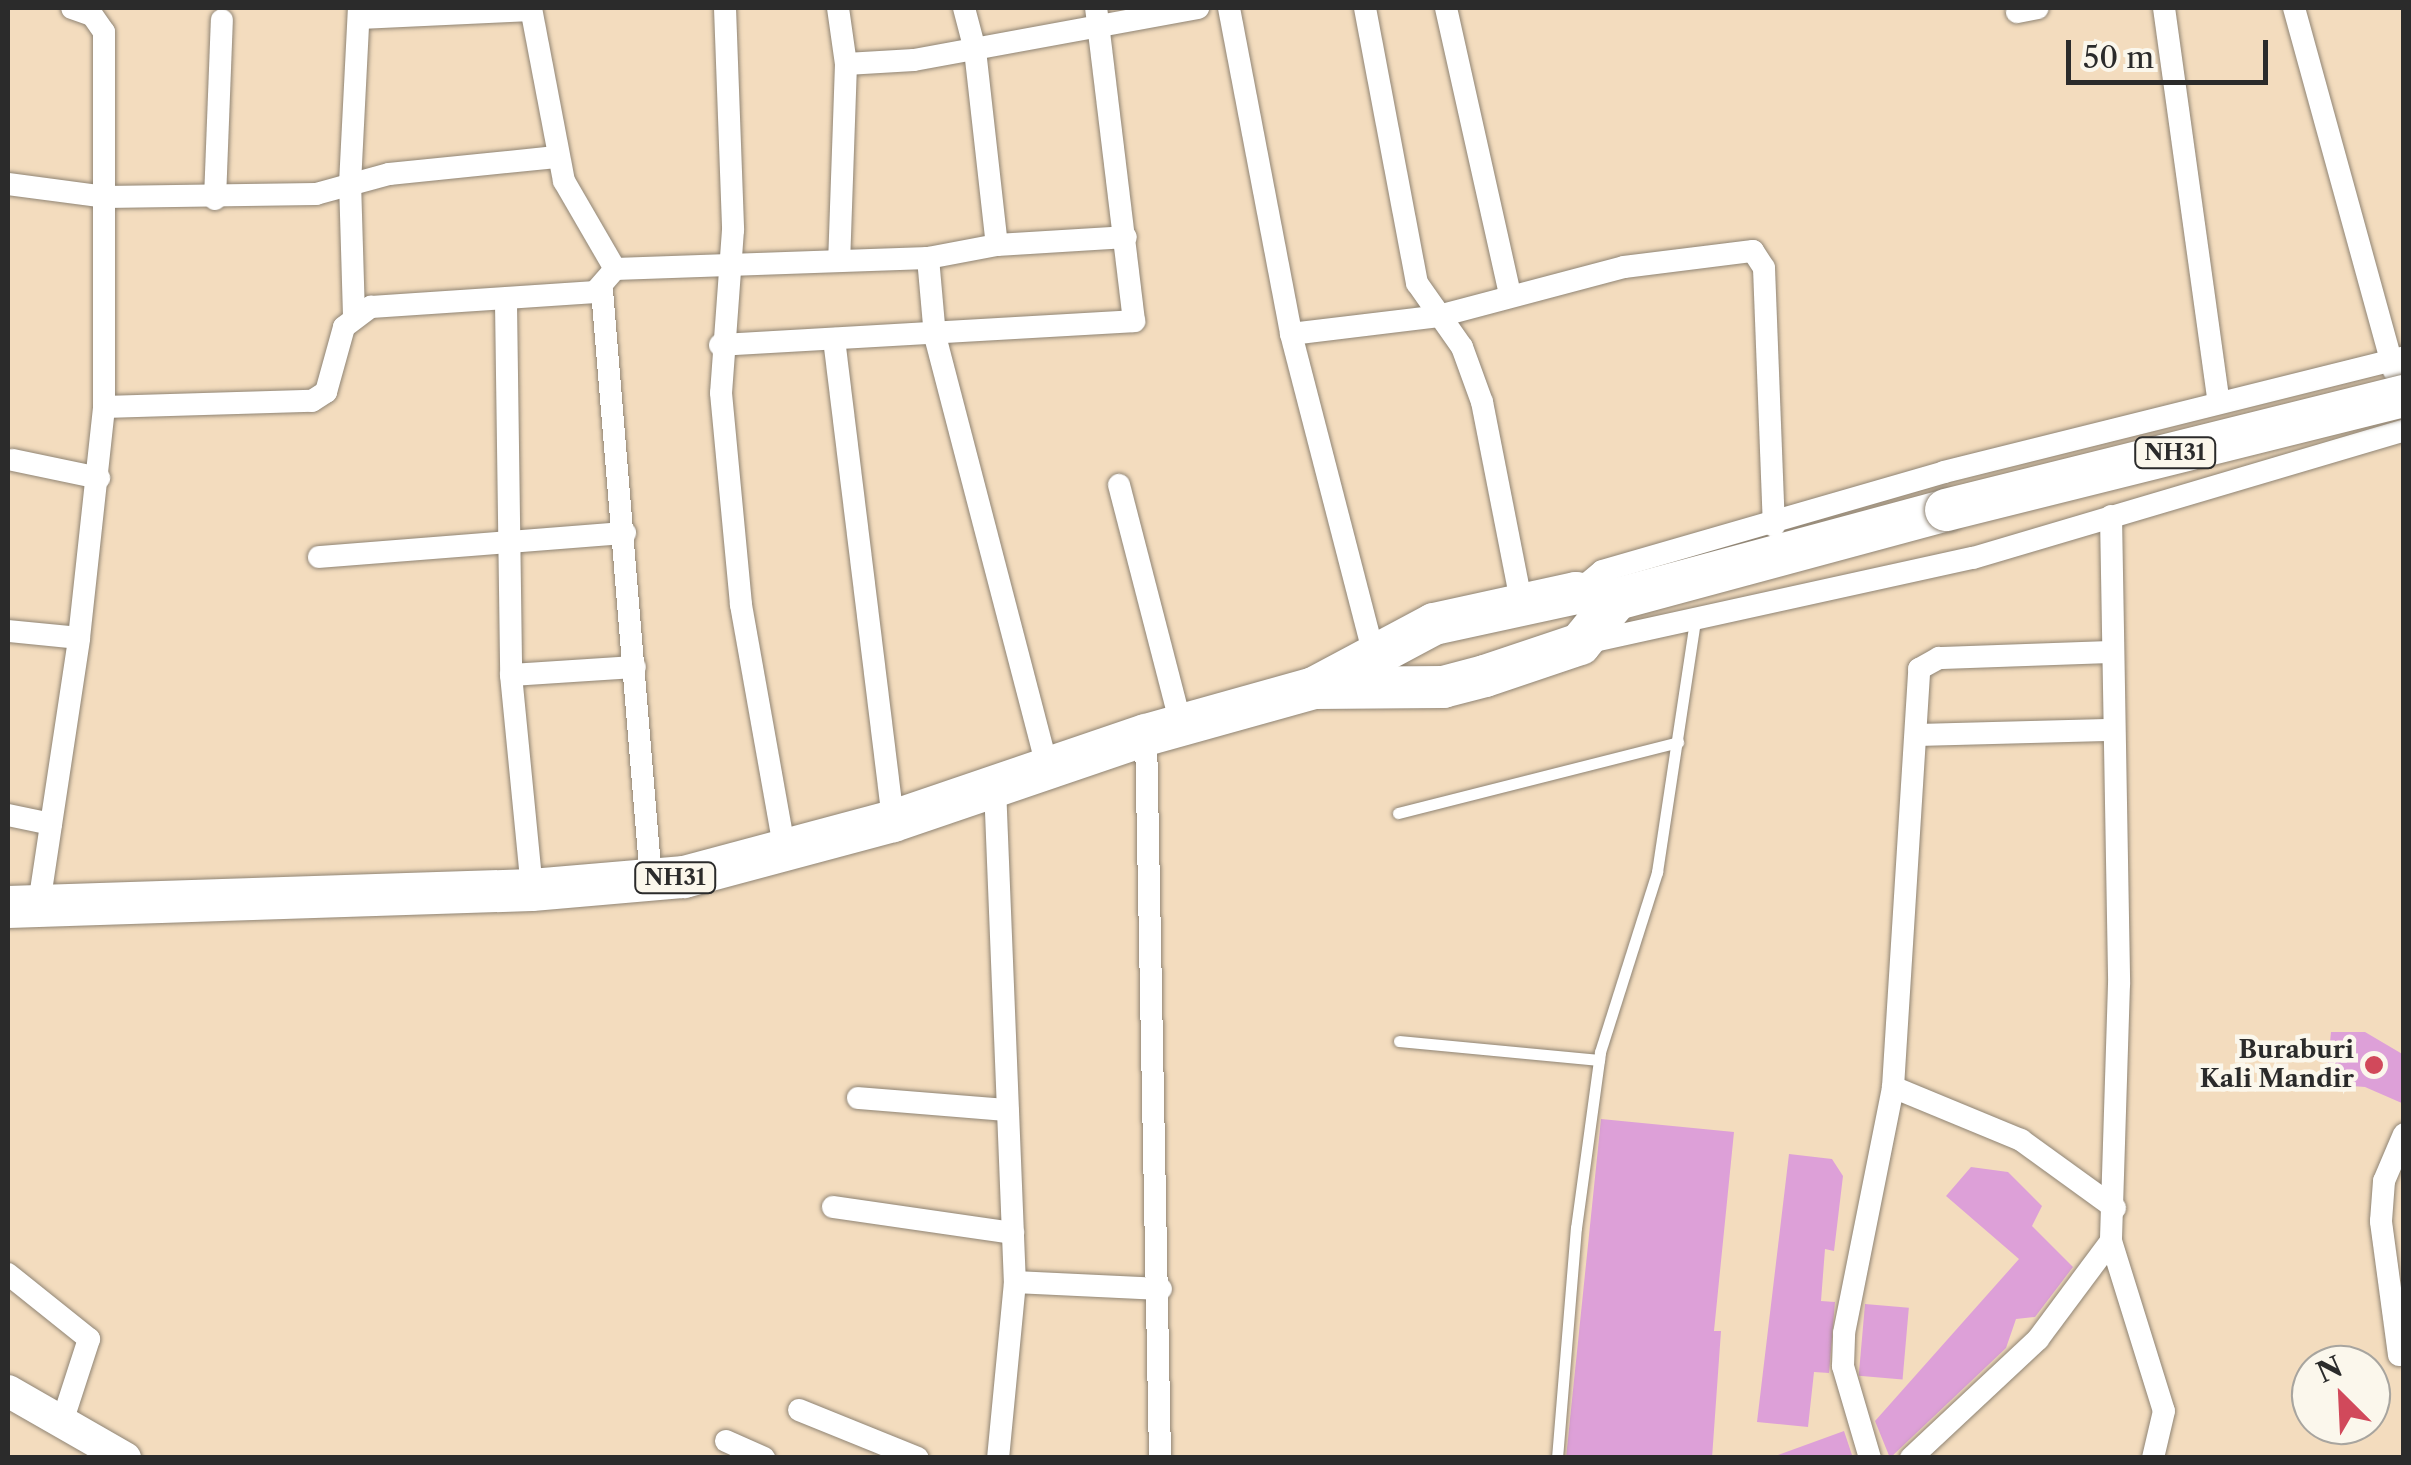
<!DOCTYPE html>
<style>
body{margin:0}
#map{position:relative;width:2411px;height:1465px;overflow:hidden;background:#f3dcbe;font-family:"Libre Caslon Text",serif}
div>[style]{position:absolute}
.building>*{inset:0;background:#dda0d8;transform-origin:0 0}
.roads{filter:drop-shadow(0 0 2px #8f8474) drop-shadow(0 0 2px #8f8474)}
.lane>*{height:11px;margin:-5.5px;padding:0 5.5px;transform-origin:5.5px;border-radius:5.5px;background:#fff}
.street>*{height:22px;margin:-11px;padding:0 11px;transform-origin:11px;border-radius:11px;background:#fff}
.secondary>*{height:32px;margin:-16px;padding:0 16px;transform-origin:16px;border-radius:16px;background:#fff}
.highway>*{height:42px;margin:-21px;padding:0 21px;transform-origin:21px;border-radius:21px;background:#fff}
.bridges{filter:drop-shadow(0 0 2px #8f8474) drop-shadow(0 0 2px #8f8474)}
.highway-bridge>*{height:42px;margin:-21px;padding:0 21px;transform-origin:21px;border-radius:21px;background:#fff}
.dots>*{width:28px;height:28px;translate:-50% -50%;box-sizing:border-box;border:5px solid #fbf7ec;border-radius:50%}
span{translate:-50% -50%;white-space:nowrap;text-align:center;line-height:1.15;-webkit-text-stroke:9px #fbf7ec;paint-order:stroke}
.shield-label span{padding:2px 8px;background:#fbf7ec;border:2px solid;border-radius:8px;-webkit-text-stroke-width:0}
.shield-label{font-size:22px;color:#2b2b2b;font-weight:700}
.poi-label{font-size:25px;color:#2b2b2b;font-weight:700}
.right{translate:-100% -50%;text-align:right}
.frame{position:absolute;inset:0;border:10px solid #2b2b2b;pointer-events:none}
.north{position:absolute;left:2291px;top:1345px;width:100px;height:100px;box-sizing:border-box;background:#fbf7ec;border:2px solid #a8a59f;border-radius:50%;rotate:336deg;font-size:28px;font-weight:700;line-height:40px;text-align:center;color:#2b2b2b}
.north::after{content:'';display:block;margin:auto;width:35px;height:45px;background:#d1495b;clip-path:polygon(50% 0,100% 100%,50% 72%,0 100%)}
.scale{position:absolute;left:2066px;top:40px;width:202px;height:45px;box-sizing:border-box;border:5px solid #2b2b2b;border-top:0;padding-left:12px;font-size:30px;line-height:35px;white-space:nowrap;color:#2b2b2b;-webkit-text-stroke:8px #fbf7ec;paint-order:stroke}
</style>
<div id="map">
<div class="building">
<div style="clip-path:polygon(2331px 1032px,2365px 1032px,2404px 1055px,2404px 1104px,2365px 1087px,2326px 1084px)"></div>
<div style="clip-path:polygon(1601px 1119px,1734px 1132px,1714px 1331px,1721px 1331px,1712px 1458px,1566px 1458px)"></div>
<div style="clip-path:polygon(1789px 1154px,1832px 1159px,1843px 1176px,1834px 1251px,1825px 1249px,1821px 1301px,1835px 1302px,1829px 1373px,1814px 1372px,1808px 1427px,1757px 1422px)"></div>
<div style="clip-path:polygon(1971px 1167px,2008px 1172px,2042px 1206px,2032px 1226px,2073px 1267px,2035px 1317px,2016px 1319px,2006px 1348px,1890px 1458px,1875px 1421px,2019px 1259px,1946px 1196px)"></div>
<div style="left:1865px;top:1304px;width:44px;height:72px;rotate:5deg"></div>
<div style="clip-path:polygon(1844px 1431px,1853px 1458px,1779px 1458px,1778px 1455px)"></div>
</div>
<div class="roads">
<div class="lane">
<div style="left:1398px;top:813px;width:289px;rotate:-14.2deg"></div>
<div style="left:1399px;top:1041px;width:201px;rotate:5.4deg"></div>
<div style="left:1557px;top:1458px;width:231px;rotate:-85.3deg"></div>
<div style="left:1576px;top:1228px;width:178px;rotate:-82.2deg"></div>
<div style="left:1600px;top:1052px;width:189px;rotate:-72.4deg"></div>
<div style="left:1657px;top:872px;width:255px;rotate:-81.4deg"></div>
</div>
<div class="street">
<div style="left:531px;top:8px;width:176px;rotate:79.2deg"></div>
<div style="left:564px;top:181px;width:102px;rotate:59.9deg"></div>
<div style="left:725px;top:8px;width:222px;rotate:87.9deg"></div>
<div style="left:733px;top:230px;width:163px;rotate:94.2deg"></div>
<div style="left:721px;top:393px;width:213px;rotate:84.6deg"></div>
<div style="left:741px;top:605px;width:250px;rotate:79.9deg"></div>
<div style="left:838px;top:8px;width:57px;rotate:81.9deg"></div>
<div style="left:846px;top:64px;width:196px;rotate:92deg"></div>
<div style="left:964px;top:8px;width:43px;rotate:75.3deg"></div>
<div style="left:975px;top:50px;width:196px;rotate:83.6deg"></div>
<div style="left:1229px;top:8px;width:332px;rotate:79.2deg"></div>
<div style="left:1291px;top:334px;width:328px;rotate:75.5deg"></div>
<div style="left:1365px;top:8px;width:280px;rotate:79.3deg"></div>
<div style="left:1417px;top:283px;width:78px;rotate:54.9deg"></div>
<div style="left:1462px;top:347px;width:59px;rotate:70deg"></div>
<div style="left:1482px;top:402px;width:207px;rotate:78.9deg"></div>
<div style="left:1446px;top:8px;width:293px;rotate:77.4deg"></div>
<div style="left:2164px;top:8px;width:394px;rotate:82.1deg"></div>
<div style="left:2294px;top:8px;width:376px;rotate:74.6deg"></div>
<div style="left:2017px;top:12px;width:21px;rotate:-11deg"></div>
<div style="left:360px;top:18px;width:171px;rotate:-2.7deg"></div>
<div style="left:846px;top:64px;width:68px;rotate:-3.4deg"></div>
<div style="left:914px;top:60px;width:289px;rotate:-10.4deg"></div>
<div style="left:8px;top:184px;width:98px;rotate:7.6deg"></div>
<div style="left:105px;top:197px;width:211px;rotate:-0.8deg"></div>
<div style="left:316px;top:194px;width:76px;rotate:-15.3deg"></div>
<div style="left:389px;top:174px;width:168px;rotate:-5.8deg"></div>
<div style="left:215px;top:199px;width:179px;rotate:-87.8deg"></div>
<div style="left:928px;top:258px;width:78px;rotate:84.9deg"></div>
<div style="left:935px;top:336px;width:448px;rotate:75.4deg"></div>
<div style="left:602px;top:290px;width:592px;rotate:85.25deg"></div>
<div style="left:506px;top:303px;width:372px;rotate:89.2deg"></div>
<div style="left:511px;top:675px;width:216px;rotate:84.4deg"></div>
<div style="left:354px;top:316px;width:132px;rotate:-91.7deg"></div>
<div style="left:350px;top:184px;width:176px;rotate:-87.1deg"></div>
<div style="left:1291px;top:334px;width:149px;rotate:-6.9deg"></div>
<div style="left:1439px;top:316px;width:191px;rotate:-14.8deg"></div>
<div style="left:1624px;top:267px;width:130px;rotate:-7.1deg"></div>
<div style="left:1753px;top:251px;width:20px;rotate:57deg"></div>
<div style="left:1764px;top:268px;width:258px;rotate:87.8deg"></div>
<div style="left:834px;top:339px;width:486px;rotate:83deg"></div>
<div style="left:720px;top:345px;width:415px;rotate:-3.3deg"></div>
<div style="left:1134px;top:321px;width:315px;rotate:-96.9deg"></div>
<div style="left:104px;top:407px;width:208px;rotate:-1.7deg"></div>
<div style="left:312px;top:401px;width:17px;rotate:-33deg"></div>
<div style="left:326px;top:392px;width:67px;rotate:-74.5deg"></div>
<div style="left:344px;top:327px;width:34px;rotate:-37deg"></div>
<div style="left:371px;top:307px;width:225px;rotate:-3.8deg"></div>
<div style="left:595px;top:292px;width:30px;rotate:-49deg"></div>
<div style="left:615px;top:269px;width:313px;rotate:-2deg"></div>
<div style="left:928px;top:258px;width:70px;rotate:-10.7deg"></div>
<div style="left:997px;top:245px;width:129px;rotate:-3.5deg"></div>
<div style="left:13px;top:460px;width:88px;rotate:11.8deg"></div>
<div style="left:1119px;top:485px;width:248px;rotate:75.5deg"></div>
<div style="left:2111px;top:516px;width:468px;rotate:89deg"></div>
<div style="left:2119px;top:984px;width:257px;rotate:91.8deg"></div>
<div style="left:2111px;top:1241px;width:178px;rotate:72.7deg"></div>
<div style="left:2164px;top:1411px;width:48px;rotate:103.2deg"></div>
<div style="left:319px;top:557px;width:307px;rotate:-4.5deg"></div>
<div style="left:1576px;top:593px;width:34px;rotate:-40deg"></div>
<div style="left:1602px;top:571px;width:356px;rotate:-16.1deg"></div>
<div style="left:1944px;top:472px;width:474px;rotate:-14deg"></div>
<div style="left:8px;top:631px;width:71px;rotate:5.6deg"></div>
<div style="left:1585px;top:643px;width:397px;rotate:-12.4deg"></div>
<div style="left:1973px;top:558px;width:450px;rotate:-16.5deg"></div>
<div style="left:511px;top:675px;width:124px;rotate:-3.7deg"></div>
<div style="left:1146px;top:735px;width:723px;rotate:88.89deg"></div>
<div style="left:1919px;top:735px;width:195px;rotate:-1.5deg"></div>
<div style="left:995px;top:787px;width:495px;rotate:87.7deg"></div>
<div style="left:1015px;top:1282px;width:177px;rotate:95.5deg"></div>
<div style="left:8px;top:815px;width:44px;rotate:11.8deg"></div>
<div style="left:39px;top:904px;width:269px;rotate:-81.4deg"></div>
<div style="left:79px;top:638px;width:232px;rotate:-83.8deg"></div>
<div style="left:104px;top:407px;width:375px;rotate:-90deg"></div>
<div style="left:104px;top:32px;width:21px;rotate:-125deg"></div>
<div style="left:92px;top:15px;width:21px;rotate:-161deg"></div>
<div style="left:1893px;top:1087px;width:139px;rotate:22.5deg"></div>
<div style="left:2021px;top:1140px;width:116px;rotate:35.9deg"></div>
<div style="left:858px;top:1098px;width:150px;rotate:4.6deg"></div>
<div style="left:833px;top:1207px;width:182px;rotate:8.2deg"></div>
<div style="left:8px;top:1274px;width:104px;rotate:38.7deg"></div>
<div style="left:89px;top:1339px;width:87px;rotate:108deg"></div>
<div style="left:1015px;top:1282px;width:146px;rotate:2.7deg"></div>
<div style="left:2399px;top:1355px;width:135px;rotate:-97.7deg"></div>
<div style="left:2381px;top:1221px;width:40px;rotate:-85.7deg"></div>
<div style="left:2384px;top:1181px;width:51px;rotate:-66.9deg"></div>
<div style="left:799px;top:1410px;width:128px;rotate:22deg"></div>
<div style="left:726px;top:1441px;width:42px;rotate:24.1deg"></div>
<div style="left:1870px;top:1458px;width:96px;rotate:-106.4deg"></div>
<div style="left:1843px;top:1366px;width:33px;rotate:-88deg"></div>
<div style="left:1844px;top:1333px;width:251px;rotate:-78.7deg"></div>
<div style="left:1893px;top:1087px;width:419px;rotate:-86.4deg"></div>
<div style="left:1919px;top:669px;width:23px;rotate:-29deg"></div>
<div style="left:1939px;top:658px;width:174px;rotate:-2deg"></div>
<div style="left:1911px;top:1458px;width:174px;rotate:-43.1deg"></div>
<div style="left:2038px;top:1339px;width:122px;rotate:-53.3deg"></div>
</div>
<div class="secondary">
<div style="left:8px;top:1391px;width:135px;rotate:29.8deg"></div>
</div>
<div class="highway">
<div style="left:1314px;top:688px;width:129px;rotate:-0.4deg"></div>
<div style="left:1443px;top:687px;width:43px;rotate:-14.7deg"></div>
<div style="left:1485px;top:676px;width:100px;rotate:-18.6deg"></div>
<div style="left:1580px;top:644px;width:58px;rotate:-50.6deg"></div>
<div style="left:8px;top:907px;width:524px;rotate:-1.86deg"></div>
<div style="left:532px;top:890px;width:153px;rotate:-4.9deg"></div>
<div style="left:684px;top:877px;width:216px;rotate:-15deg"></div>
<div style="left:893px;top:821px;width:267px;rotate:-18.8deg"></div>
<div style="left:1146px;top:735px;width:174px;rotate:-15.6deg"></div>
<div style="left:1314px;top:688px;width:136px;rotate:-28.1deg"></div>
<div style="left:1434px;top:624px;width:145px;rotate:-12.3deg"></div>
<div style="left:1576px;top:593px;width:41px;rotate:8.3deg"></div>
<div style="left:1617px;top:599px;width:341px;rotate:-15.1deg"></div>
</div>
</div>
<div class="bridges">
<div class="highway-bridge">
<div style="left:1946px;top:510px;width:472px;rotate:-14deg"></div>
</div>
</div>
<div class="dots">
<div style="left:2374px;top:1065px;background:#d1495b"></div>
</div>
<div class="shield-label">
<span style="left:2175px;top:453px">NH31</span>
<span style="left:675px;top:878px">NH31</span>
</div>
<div class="poi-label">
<span class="right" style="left:2354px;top:1065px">Buraburi<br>Kali Mandir</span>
</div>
<div class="frame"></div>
<div class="north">N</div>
<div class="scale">50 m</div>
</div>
